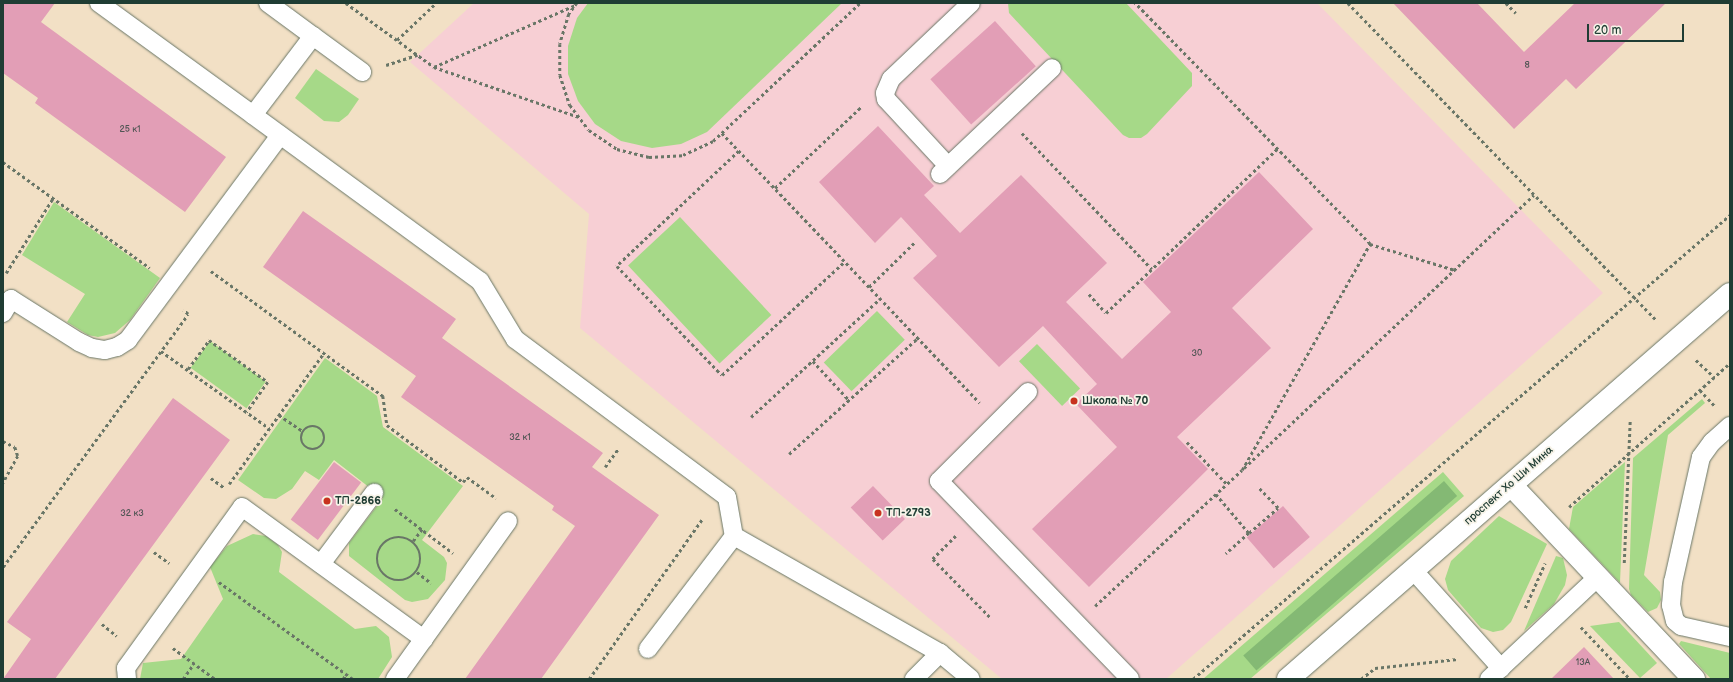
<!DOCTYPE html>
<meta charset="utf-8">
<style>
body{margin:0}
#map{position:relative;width:1733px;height:682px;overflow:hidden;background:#f2e0c5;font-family:"Balsamiq Sans",sans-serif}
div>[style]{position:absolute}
.built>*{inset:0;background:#f7cfd4}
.green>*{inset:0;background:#a6d988;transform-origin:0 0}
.forest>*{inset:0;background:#84b974;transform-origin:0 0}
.building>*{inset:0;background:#e29eb6;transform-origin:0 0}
.path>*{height:2.5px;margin-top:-1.25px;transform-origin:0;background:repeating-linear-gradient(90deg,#697667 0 3px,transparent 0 6px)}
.path>.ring{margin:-1.25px;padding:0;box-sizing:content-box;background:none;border:2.5px solid #697667;border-radius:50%}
.roads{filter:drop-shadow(0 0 1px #697667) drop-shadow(0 0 1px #697667)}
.lane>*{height:18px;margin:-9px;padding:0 9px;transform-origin:9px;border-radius:9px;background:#fff}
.street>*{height:22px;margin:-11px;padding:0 11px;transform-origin:11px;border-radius:11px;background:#fff}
.dots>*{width:11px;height:11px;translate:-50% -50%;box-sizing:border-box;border:2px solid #f7f3e8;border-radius:50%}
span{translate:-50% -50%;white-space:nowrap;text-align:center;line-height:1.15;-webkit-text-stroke:3.5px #f7f3e8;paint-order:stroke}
.number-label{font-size:9px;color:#505554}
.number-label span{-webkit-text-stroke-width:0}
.poi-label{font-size:11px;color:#1f3d34;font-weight:700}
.left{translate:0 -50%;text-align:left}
.street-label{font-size:11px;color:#1f3d34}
.frame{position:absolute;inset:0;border:4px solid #1f3d34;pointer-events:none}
.scale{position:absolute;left:1587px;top:24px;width:97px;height:18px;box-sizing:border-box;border:2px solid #1f3d34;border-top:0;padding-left:5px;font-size:12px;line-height:14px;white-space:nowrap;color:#1f3d34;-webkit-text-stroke:3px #f7f3e8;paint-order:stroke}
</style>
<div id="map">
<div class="built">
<div style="clip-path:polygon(474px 3px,1317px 3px,1603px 293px,1166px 679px,1002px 679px,580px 328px,589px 214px,410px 62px)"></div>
</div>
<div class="green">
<div style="clip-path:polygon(588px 3px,842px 3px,707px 132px,681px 144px,652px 148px,621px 141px,595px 124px,578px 101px,568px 74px,568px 46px,577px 18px)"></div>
<div style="clip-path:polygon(1008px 3px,1126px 3px,1192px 73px,1192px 86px,1147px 134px,1141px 138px,1129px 138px,1123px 135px,1009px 13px)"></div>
<div style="clip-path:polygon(316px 69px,359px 99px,348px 115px,339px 122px,324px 121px,295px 98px)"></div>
<div style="clip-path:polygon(54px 202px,160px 278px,130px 320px,115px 333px,98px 337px,88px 335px,67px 322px,85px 294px,22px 255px)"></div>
<div style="left:680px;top:217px;width:134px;height:71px;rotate:47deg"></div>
<div style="left:877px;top:311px;width:40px;height:74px;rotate:46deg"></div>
<div style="left:210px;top:341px;width:69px;height:33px;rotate:36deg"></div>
<div style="left:1037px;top:344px;width:62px;height:25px;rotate:46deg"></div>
<div style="clip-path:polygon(325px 358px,377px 396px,383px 427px,463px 486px,422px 540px,444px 557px,447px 563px,445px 580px,428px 599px,412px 602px,405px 600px,349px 556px,349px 543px,383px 498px,334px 460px,319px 480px,305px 471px,292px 489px,276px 499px,264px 498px,238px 480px)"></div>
<div style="clip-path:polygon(1702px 399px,1705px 403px,1668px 435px,1644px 575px,1660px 592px,1661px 600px,1657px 608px,1648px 612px,1631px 595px,1629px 589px,1633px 458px)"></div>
<div style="clip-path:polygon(1625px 462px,1620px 583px,1569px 529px,1573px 507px)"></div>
<div style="clip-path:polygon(1443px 472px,1464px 496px,1250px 679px,1203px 679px)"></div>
<div style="clip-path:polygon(1499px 516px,1547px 544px,1511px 622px,1503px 630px,1493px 632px,1481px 628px,1448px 590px,1445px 579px,1451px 561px)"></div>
<div style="clip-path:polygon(253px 534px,266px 536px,278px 545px,282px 552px,279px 572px,355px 629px,376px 626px,389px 637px,392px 657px,378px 679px,140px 679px,143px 663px,181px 659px,223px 599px,210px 567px,227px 546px)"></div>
<div style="clip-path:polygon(1556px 556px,1563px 558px,1567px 575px,1565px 585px,1554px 604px,1524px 631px)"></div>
<div style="clip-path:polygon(1619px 622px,1657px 663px,1640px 678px,1590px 626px)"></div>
<div style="clip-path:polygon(1681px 641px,1730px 653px,1730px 679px,1711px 679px,1681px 646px,1679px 644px)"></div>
</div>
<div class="forest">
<div style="left:1444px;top:481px;width:20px;height:266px;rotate:49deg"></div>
</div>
<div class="building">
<div style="clip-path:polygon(3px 3px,55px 3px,41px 22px,226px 157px,185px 212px,35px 103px,38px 98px,3px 73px)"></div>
<div style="clip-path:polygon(1393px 3px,1477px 3px,1524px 52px,1575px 3px,1666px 3px,1576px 89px,1566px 79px,1514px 129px)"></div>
<div style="left:995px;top:21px;width:61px;height:87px;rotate:48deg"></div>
<div style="clip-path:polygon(878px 126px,934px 186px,924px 195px,960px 233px,1021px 175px,1107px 263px,1066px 302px,1122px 359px,1171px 312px,1143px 282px,1259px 172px,1313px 229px,1232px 308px,1271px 348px,1177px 437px,1208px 469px,1089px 587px,1032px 529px,1117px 447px,1076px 404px,1097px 384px,1043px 326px,999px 367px,913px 278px,937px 256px,901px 217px,875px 243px,819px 182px)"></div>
<div style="clip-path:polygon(303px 211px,456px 319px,442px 338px,603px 453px,592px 467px,659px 515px,541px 679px,465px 679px,575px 526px,552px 510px,554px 506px,401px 397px,416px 376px,263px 267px)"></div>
<div style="clip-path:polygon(173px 398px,230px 440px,55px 679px,3px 679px,31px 639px,7px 622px)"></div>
<div style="left:334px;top:462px;width:34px;height:72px;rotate:37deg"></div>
<div style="left:873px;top:486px;width:46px;height:31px;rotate:46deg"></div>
<div style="left:1283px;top:506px;width:41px;height:48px;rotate:49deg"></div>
<div style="clip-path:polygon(1584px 647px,1614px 679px,1551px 679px)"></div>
</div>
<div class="path">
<div style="left:346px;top:3px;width:109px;rotate:36deg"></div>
<div style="left:434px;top:67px;width:153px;rotate:19deg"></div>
<div style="left:577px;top:3px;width:14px;rotate:126deg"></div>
<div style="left:569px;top:14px;width:31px;rotate:107deg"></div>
<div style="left:560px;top:44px;width:31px;rotate:90deg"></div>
<div style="left:560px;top:75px;width:32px;rotate:72deg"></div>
<div style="left:570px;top:105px;width:31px;rotate:53deg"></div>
<div style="left:589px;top:130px;width:34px;rotate:34deg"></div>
<div style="left:617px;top:149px;width:33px;rotate:14deg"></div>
<div style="left:649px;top:157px;width:34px;rotate:-3deg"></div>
<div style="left:683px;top:155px;width:33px;rotate:-25deg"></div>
<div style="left:713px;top:141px;width:202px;rotate:-43.2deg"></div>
<div style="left:1348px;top:3px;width:443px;rotate:45.8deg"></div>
<div style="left:1506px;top:3px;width:14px;rotate:45deg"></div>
<div style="left:397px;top:40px;width:54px;rotate:-43.5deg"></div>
<div style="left:386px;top:65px;width:33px;rotate:-18deg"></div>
<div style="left:434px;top:67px;width:154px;rotate:-23.7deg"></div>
<div style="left:722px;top:133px;width:373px;rotate:46.3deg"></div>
<div style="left:1022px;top:133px;width:188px;rotate:46.3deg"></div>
<div style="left:739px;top:151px;width:168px;rotate:136.7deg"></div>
<div style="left:617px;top:266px;width:151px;rotate:46.1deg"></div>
<div style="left:722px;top:375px;width:168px;rotate:-42.8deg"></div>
<div style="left:3px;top:162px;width:181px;rotate:35.8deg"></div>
<div style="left:775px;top:188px;width:118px;rotate:-43.3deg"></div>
<div style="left:1370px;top:244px;width:89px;rotate:17deg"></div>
<div style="left:211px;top:271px;width:213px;rotate:36deg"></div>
<div style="left:383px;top:396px;width:29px;rotate:82deg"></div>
<div style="left:387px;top:425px;width:95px;rotate:36.9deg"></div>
<div style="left:463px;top:482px;width:6px;rotate:-51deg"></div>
<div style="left:467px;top:477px;width:36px;rotate:36deg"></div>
<div style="left:6px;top:273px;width:89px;rotate:-57.9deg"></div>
<div style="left:869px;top:287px;width:66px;rotate:-44.4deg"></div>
<div style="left:1089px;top:294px;width:25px;rotate:48deg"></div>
<div style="left:1106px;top:313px;width:237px;rotate:-43.8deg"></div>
<div style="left:161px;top:351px;width:133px;rotate:35.5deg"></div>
<div style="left:1696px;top:360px;width:25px;rotate:43deg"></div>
<div style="left:813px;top:361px;width:53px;rotate:47.3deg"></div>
<div style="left:188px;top:369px;width:36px;rotate:-54deg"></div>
<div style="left:209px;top:340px;width:72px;rotate:35.4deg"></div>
<div style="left:268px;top:382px;width:37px;rotate:125deg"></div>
<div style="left:1700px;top:390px;width:22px;rotate:47deg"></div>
<div style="left:279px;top:415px;width:29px;rotate:34deg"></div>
<div style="left:751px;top:417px;width:175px;rotate:-42.5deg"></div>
<div class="ring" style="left:301px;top:426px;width:21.5px;height:21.5px"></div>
<div style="left:3px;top:441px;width:13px;rotate:27deg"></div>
<div style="left:15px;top:447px;width:9px;rotate:72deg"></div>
<div style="left:18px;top:456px;width:31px;rotate:119deg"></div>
<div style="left:1187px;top:442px;width:58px;rotate:46.4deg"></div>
<div style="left:789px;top:454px;width:173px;rotate:-42deg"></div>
<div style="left:605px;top:467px;width:22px;rotate:-54deg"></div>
<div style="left:1244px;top:468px;width:398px;rotate:-43.3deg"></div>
<div style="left:211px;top:478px;width:17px;rotate:36deg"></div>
<div style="left:229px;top:484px;width:162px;rotate:-54.1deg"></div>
<div style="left:1216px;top:494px;width:51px;rotate:49.8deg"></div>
<div style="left:1249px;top:533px;width:31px;rotate:138deg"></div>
<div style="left:1569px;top:507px;width:216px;rotate:-41.8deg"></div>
<div style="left:395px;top:509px;width:73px;rotate:37.2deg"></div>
<div style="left:1249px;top:533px;width:38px;rotate:-41deg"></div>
<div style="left:1278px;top:508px;width:29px;rotate:-134deg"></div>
<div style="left:956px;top:536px;width:33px;rotate:135deg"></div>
<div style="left:933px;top:559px;width:81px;rotate:45.5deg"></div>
<div class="ring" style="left:377px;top:537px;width:41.5px;height:41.5px"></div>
<div style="left:413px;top:541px;width:15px;rotate:-53deg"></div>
<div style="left:154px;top:552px;width:19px;rotate:36deg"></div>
<div style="left:1624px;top:563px;width:143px;rotate:-87.6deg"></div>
<div style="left:3px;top:567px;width:313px;rotate:-53.8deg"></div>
<div style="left:188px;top:314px;width:6px;rotate:-141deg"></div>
<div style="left:417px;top:572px;width:18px;rotate:38deg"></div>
<div style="left:219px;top:582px;width:165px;rotate:35.9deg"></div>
<div style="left:1095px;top:606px;width:200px;rotate:-42.8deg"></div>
<div style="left:1242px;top:470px;width:260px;rotate:-60.5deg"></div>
<div style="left:1370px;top:244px;width:337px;rotate:-134.3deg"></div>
<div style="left:1525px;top:608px;width:49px;rotate:-66deg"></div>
<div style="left:102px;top:624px;width:19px;rotate:39deg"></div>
<div style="left:1581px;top:627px;width:71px;rotate:46.7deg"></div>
<div style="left:173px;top:648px;width:52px;rotate:36.4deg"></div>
<div style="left:183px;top:679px;width:19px;rotate:-55deg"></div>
<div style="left:343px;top:679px;width:6px;rotate:-59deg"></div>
<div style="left:589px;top:679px;width:197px;rotate:-54.7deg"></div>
<div style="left:1193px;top:679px;width:710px;rotate:-40.83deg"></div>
<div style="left:1361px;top:679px;width:18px;rotate:-38deg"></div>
<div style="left:1375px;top:668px;width:83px;rotate:-6.2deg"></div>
</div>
<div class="roads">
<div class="lane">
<div style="left:99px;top:3px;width:190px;rotate:36deg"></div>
<div style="left:268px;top:3px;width:56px;rotate:36.3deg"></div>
<div style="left:313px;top:36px;width:99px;rotate:127.2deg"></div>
<div style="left:253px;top:115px;width:281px;rotate:36.2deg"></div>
<div style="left:480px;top:281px;width:68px;rotate:58.9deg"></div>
<div style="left:515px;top:339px;width:264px;rotate:36.7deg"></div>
<div style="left:727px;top:497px;width:40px;rotate:80deg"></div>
<div style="left:734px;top:536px;width:142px;rotate:127.3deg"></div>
<div style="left:313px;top:36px;width:61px;rotate:36.3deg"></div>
<div style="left:948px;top:166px;width:91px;rotate:-132.8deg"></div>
<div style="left:886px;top:99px;width:6px;rotate:-99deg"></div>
<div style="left:885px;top:93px;width:15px;rotate:-67deg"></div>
<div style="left:891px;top:79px;width:110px;rotate:-43.5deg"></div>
<div style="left:940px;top:174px;width:154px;rotate:-43.4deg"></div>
<div style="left:3px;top:313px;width:16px;rotate:-60deg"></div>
<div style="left:11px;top:299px;width:80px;rotate:32.3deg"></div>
<div style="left:79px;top:342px;width:14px;rotate:25deg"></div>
<div style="left:92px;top:348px;width:13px;rotate:9deg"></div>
<div style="left:105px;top:350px;width:12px;rotate:-14deg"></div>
<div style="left:117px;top:347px;width:13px;rotate:-32deg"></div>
<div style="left:128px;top:340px;width:255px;rotate:-53.4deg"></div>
<div style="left:1028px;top:392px;width:126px;rotate:135deg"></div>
<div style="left:939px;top:481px;width:275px;rotate:46deg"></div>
<div style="left:1730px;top:426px;width:24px;rotate:138deg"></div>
<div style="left:1712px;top:442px;width:19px;rotate:126deg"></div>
<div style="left:1701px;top:457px;width:128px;rotate:102.6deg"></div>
<div style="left:1673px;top:582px;width:23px;rotate:95deg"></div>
<div style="left:1671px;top:605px;width:16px;rotate:76deg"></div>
<div style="left:1675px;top:621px;width:8px;rotate:40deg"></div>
<div style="left:1681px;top:626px;width:50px;rotate:12.7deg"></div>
<div style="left:734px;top:536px;width:237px;rotate:29.6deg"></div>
<div style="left:940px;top:653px;width:40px;rotate:40deg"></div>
<div style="left:321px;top:564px;width:89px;rotate:-53.3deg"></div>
<div style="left:1413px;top:570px;width:132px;rotate:48.1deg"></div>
<div style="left:127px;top:679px;width:11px;rotate:-95deg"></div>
<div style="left:126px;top:668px;width:198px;rotate:-54.2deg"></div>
<div style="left:242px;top:507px;width:225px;rotate:36deg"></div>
<div style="left:395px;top:679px;width:194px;rotate:-54.4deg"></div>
<div style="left:914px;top:679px;width:37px;rotate:-45deg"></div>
<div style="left:1489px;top:679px;width:149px;rotate:-43.1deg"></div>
</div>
<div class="street">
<div style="left:1511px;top:485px;width:267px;rotate:46.7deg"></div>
<div style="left:1288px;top:679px;width:586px;rotate:-41.06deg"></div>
</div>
</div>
<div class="dots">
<div style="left:1074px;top:401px;background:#c8321e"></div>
<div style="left:327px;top:501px;background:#c8321e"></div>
<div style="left:878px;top:513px;background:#c8321e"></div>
</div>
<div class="number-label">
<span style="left:1527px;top:66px">8</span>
<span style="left:130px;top:130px">25 к1</span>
<span style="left:1197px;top:354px">30</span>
<span style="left:520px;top:438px">32 к1</span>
<span style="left:132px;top:514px">32 к3</span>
<span style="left:1583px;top:663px">13А</span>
</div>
<div class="poi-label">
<span class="left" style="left:1082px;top:401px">Школа № 70</span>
<span class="left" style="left:335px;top:501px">ТП-2866</span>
<span class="left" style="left:886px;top:513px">ТП-2793</span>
</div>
<div class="street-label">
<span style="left:1509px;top:486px;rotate:-41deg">проспект Хо Ши Мина</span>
</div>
<div class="frame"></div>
<div class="scale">20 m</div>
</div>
